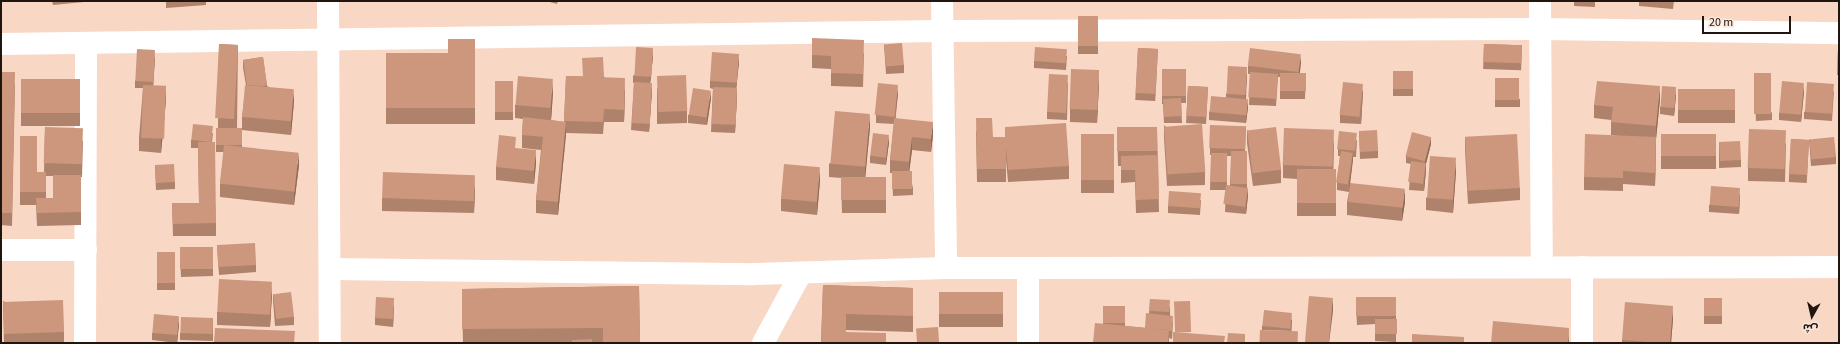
<!DOCTYPE html>
<meta charset="utf-8">
<style>
body{margin:0}
#map{position:relative;width:1840px;height:344px;overflow:hidden;background:#f9d7c5;font-family:"Source Sans 3","Noto Sans Arabic",sans-serif}
div>[style]{position:absolute}
.minor>*{height:22px;margin:-11px;padding:0 11px;transform-origin:11px;border-radius:11px;background:#fff}
.wall>*{inset:0;background:#af826b;transform-origin:0 0}
.shaded-wall>*{inset:0;background:#8f6a57}
.building>*{inset:0;background:#cc977c;transform-origin:0 0}
span{translate:-50% -50%;white-space:nowrap;text-align:center;line-height:1.15;-webkit-text-stroke:3px #fce7dc;paint-order:stroke}
.frame{position:absolute;inset:0;border:2px solid #21150f;pointer-events:none}
.north{position:absolute;left:1792px;top:296px;width:40px;height:40px;-webkit-text-stroke:3px #fce7dc;paint-order:stroke;rotate:188deg;font-size:11px;font-weight:700;line-height:16px;text-align:center;color:#21150f}
.north::after{content:'';display:block;margin:auto;width:14px;height:18px;background:#21150f;clip-path:polygon(50% 0,100% 100%,50% 72%,0 100%)}
.scale{position:absolute;left:1702px;top:16px;width:89px;height:18px;box-sizing:border-box;border:2px solid #21150f;border-top:0;padding-left:5px;font-size:12px;line-height:14px;white-space:nowrap;color:#21150f;-webkit-text-stroke:3px #fce7dc;paint-order:stroke}
</style>
<div id="map">
<div class="minor">
<div style="left:328px;top:1px;width:342px;rotate:89.7deg"></div>
<div style="left:942px;top:1px;width:267px;rotate:89.1deg"></div>
<div style="left:1540px;top:1px;width:265px;rotate:89.6deg"></div>
<div style="left:1px;top:44px;width:941px;rotate:-0.79deg"></div>
<div style="left:942px;top:31px;width:598px;rotate:-0.19deg"></div>
<div style="left:1540px;top:29px;width:299px;rotate:0.8deg"></div>
<div style="left:1px;top:250px;width:85px"></div>
<div style="left:331px;top:269px;width:423px;rotate:0.7deg"></div>
<div style="left:754px;top:274px;width:192px;rotate:-1.8deg"></div>
<div style="left:946px;top:268px;width:893px;rotate:-0.06deg"></div>
<div style="left:85px;top:343px;width:299px;rotate:-89.8deg"></div>
<div style="left:763px;top:343px;width:80px;rotate:-61.5deg"></div>
<div style="left:1028px;top:343px;width:74px;rotate:-90deg"></div>
<div style="left:1582px;top:343px;width:76px;rotate:-90deg"></div>
</div>
<div class="wall">
<div style="clip-path:polygon(52px 1px,84px 1px,84px 2px,53px 5px)"></div>
<div style="clip-path:polygon(106px 1px,131px 1px,106px 2px)"></div>
<div style="clip-path:polygon(166px 1px,206px 1px,206px 5px,166px 8px)"></div>
<div style="clip-path:polygon(264px 1px,293px 1px,293px 2px)"></div>
<div style="clip-path:polygon(546px 1px,558px 1px,557px 4px)"></div>
<div style="clip-path:polygon(1574px 1px,1595px 1px,1595px 7px,1574px 6px)"></div>
<div style="clip-path:polygon(1639px 1px,1674px 1px,1673px 9px,1639px 6px)"></div>
<div style="clip-path:polygon(1807px 1px,1828px 1px,1828px 2px)"></div>
<div style="left:1078px;top:16px;width:20px;height:38px"></div>
<div style="clip-path:polygon(475px 39px,475px 124px,386px 124px,386px 53px,448px 53px)"></div>
<div style="clip-path:polygon(219px 44px,238px 45px,237px 128px,242px 128px,242px 147px,299px 165px,294px 205px,220px 197px,220px 184px,224px 152px,216px 152px,216px 128px,218px 128px)"></div>
<div style="clip-path:polygon(884px 44px,904px 65px,904px 73px,886px 74px)"></div>
<div style="left:1484px;top:44px;width:38px;height:25px;rotate:2deg"></div>
<div style="left:1138px;top:48px;width:20px;height:52px;rotate:3deg"></div>
<div style="clip-path:polygon(1838px 50px,1839px 51px,1839px 75px,1837px 75px)"></div>
<div style="clip-path:polygon(864px 53px,863px 87px,831px 86px,831px 69px,812px 68px,812px 55px)"></div>
<div style="clip-path:polygon(653px 56px,650px 83px,652px 91px,649px 132px,631px 130px,634px 83px,633px 83px,633px 76px)"></div>
<div style="clip-path:polygon(1067px 56px,1066px 70px,1034px 68px,1034px 61px)"></div>
<div style="clip-path:polygon(155px 57px,153px 85px,166px 99px,161px 153px,139px 151px,139px 138px,143px 88px,135px 88px,135px 81px)"></div>
<div style="clip-path:polygon(263px 57px,267px 86px,294px 101px,291px 135px,242px 130px,242px 117px,246px 85px,243px 68px,243px 60px)"></div>
<div style="clip-path:polygon(1301px 61px,1300px 73px,1306px 73px,1305px 99px,1280px 99px,1280px 77px,1278px 77px,1276px 106px,1249px 105px,1250px 74px,1248px 74px,1248px 66px)"></div>
<div style="clip-path:polygon(739px 62px,736px 88px,737px 96px,735px 133px,711px 132px,713px 89px,710px 88px,710px 81px)"></div>
<div style="clip-path:polygon(1162px 69px,1186px 69px,1186px 103px,1181px 103px,1182px 123px,1164px 123px,1163px 104px,1162px 104px)"></div>
<div style="left:1393px;top:71px;width:20px;height:25px"></div>
<div style="clip-path:polygon(1px 72px,15px 85px,12px 226px,1px 225px)"></div>
<div style="clip-path:polygon(1247px 74px,1246px 99px,1248px 107px,1246px 123px,1209px 120px,1209px 112px,1226px 97px,1226px 94px)"></div>
<div style="clip-path:polygon(566px 76px,604px 77px,625px 90px,624px 122px,604px 122px,603px 134px,566px 133px,558px 215px,536px 213px,536px 200px,541px 150px,522px 148px,522px 135px,523px 119px,515px 118px,515px 105px,553px 92px,551px 120px,564px 122px)"></div>
<div style="left:21px;top:79px;width:59px;height:47px"></div>
<div style="left:495px;top:81px;width:18px;height:39px"></div>
<div style="clip-path:polygon(1754px 81px,1772px 113px,1772px 120px,1756px 121px)"></div>
<div style="clip-path:polygon(1068px 82px,1067px 120px,1047px 119px,1047px 112px)"></div>
<div style="clip-path:polygon(1099px 83px,1097px 123px,1070px 122px,1070px 109px)"></div>
<div style="left:1188px;top:86px;width:20px;height:37px;rotate:3deg"></div>
<div style="clip-path:polygon(1495px 86px,1520px 99px,1520px 107px,1495px 107px)"></div>
<div style="clip-path:polygon(657px 88px,687px 111px,687px 123px,657px 124px)"></div>
<div style="left:1678px;top:89px;width:57px;height:34px"></div>
<div style="clip-path:polygon(1363px 91px,1361px 124px,1340px 123px,1340px 115px)"></div>
<div style="clip-path:polygon(1804px 91px,1801px 122px,1779px 120px,1779px 113px)"></div>
<div style="clip-path:polygon(1834px 91px,1832px 121px,1804px 119px,1804px 112px)"></div>
<div style="clip-path:polygon(898px 93px,895px 118px,933px 135px,931px 152px,912px 150px,909px 171px,913px 188px,913px 195px,893px 196px,892px 173px,890px 173px,890px 160px,894px 124px,876px 123px,876px 115px)"></div>
<div style="clip-path:polygon(1676px 95px,1674px 116px,1660px 114px,1660px 107px)"></div>
<div style="clip-path:polygon(711px 98px,707px 125px,688px 123px,688px 115px)"></div>
<div style="clip-path:polygon(1660px 99px,1656px 139px,1655px 186px,1623px 184px,1623px 191px,1584px 190px,1584px 177px,1618px 136px,1611px 135px,1611px 120px,1594px 118px,1594px 105px)"></div>
<div style="clip-path:polygon(1164px 125px,1205px 172px,1205px 185px,1167px 186px,1164px 138px)"></div>
<div style="clip-path:polygon(evenodd,1246px 126px,1245px 151px,1247px 151px,1247px 187px,1248px 195px,1246px 214px,1225px 212px,1226px 190px,1210px 190px,1211px 155px,1210px 155px,1210px 148px,1246px 126px,1227px 156px,1231px 156px,1230px 186px,1227px 185px,1227px 156px)"></div>
<div style="clip-path:polygon(evenodd,45px 127px,83px 141px,82px 177px,81px 177px,81px 225px,37px 226px,36px 205px,20px 205px,20px 136px,37px 172px,44px 172px,45px 127px,46px 176px,53px 176px,53px 198px,46px 198px,46px 176px)"></div>
<div style="clip-path:polygon(870px 127px,865px 177px,886px 177px,886px 213px,842px 213px,841px 178px,829px 177px,829px 164px)"></div>
<div style="clip-path:polygon(1005px 127px,1069px 166px,1069px 179px,1008px 182px,1006px 160px,1006px 182px,977px 182px,976px 131px,993px 137px,1005px 137px)"></div>
<div style="clip-path:polygon(1157px 127px,1159px 212px,1136px 213px,1135px 182px,1121px 183px,1121px 166px,1118px 166px,1117px 128px)"></div>
<div style="clip-path:polygon(1247px 130px,1281px 170px,1281px 183px,1253px 186px,1247px 143px)"></div>
<div style="clip-path:polygon(1359px 131px,1378px 151px,1378px 158px,1360px 159px)"></div>
<div style="clip-path:polygon(213px 133px,212px 142px,216px 223px,216px 236px,173px 236px,172px 203px,199px 203px,198px 148px,191px 148px,191px 140px)"></div>
<div style="left:1081px;top:134px;width:33px;height:59px"></div>
<div style="left:1661px;top:134px;width:55px;height:35px"></div>
<div style="clip-path:polygon(1465px 137px,1520px 188px,1520px 200px,1468px 204px,1465px 150px)"></div>
<div style="left:1791px;top:139px;width:18px;height:43px;rotate:3deg"></div>
<div style="clip-path:polygon(1809px 139px,1836px 157px,1836px 164px,1811px 166px)"></div>
<div style="clip-path:polygon(1357px 140px,1356px 157px,1353px 157px,1350px 183px,1405px 202px,1402px 221px,1347px 215px,1347px 202px,1349px 192px,1337px 190px,1337px 183px,1340px 156px,1338px 156px,1338px 149px)"></div>
<div style="clip-path:polygon(889px 142px,886px 165px,870px 163px,870px 156px)"></div>
<div style="clip-path:polygon(1719px 142px,1741px 160px,1741px 167px,1719px 168px)"></div>
<div style="clip-path:polygon(1334px 143px,1333px 169px,1336px 169px,1336px 216px,1297px 216px,1297px 179px,1283px 178px,1283px 165px)"></div>
<div style="clip-path:polygon(1786px 143px,1785px 182px,1748px 181px,1748px 168px)"></div>
<div style="clip-path:polygon(1431px 144px,1426px 163px,1426px 170px,1424px 191px,1409px 190px,1411px 164px,1406px 163px,1406px 156px)"></div>
<div style="clip-path:polygon(516px 148px,536px 163px,534px 184px,496px 180px,496px 167px)"></div>
<div style="clip-path:polygon(155px 166px,175px 182px,175px 189px,156px 190px)"></div>
<div style="clip-path:polygon(1456px 171px,1453px 213px,1426px 210px,1426px 198px)"></div>
<div style="clip-path:polygon(820px 180px,817px 215px,781px 211px,781px 199px)"></div>
<div style="clip-path:polygon(475px 188px,474px 213px,382px 211px,382px 198px)"></div>
<div style="clip-path:polygon(1740px 195px,1739px 214px,1709px 212px,1709px 205px)"></div>
<div style="clip-path:polygon(1201px 200px,1200px 215px,1168px 213px,1168px 206px)"></div>
<div style="clip-path:polygon(217px 245px,256px 265px,256px 272px,219px 275px)"></div>
<div style="clip-path:polygon(213px 247px,213px 276px,181px 277px,180px 255px)"></div>
<div style="left:157px;top:252px;width:18px;height:38px"></div>
<div style="clip-path:polygon(823px 285px,913px 288px,913px 332px,846px 330px,846px 332px,886px 343px,821px 343px)"></div>
<div style="left:639px;top:286px;width:57px;height:177px;rotate:89deg"></div>
<div style="left:939px;top:292px;width:64px;height:35px"></div>
<div style="clip-path:polygon(272px 294px,270px 327px,217px 325px,217px 312px)"></div>
<div style="clip-path:polygon(273px 294px,294px 317px,294px 325px,275px 326px,273px 301px)"></div>
<div style="clip-path:polygon(1396px 297px,1396px 342px,1375px 341px,1375px 324px,1357px 325px,1356px 306px)"></div>
<div style="left:1704px;top:298px;width:18px;height:26px"></div>
<div style="clip-path:polygon(1px 299px,2px 343px,1px 343px)"></div>
<div style="clip-path:polygon(1150px 299px,1170px 307px,1170px 315px,1173px 323px,1172px 339px,1169px 338px,1169px 343px,1093px 343px,1103px 324px,1103px 307px,1125px 306px,1125px 326px,1145px 328px,1149px 314px)"></div>
<div style="clip-path:polygon(3px 301px,64px 332px,64px 343px,4px 343px)"></div>
<div style="clip-path:polygon(394px 306px,393px 327px,375px 325px,375px 318px)"></div>
<div style="clip-path:polygon(213px 318px,213px 341px,180px 340px,180px 333px)"></div>
<div style="clip-path:polygon(1673px 319px,1671px 343px,1622px 343px,1622px 340px)"></div>
<div style="clip-path:polygon(1292px 320px,1291px 331px,1262px 330px,1262px 326px)"></div>
<div style="clip-path:polygon(179px 324px,177px 343px,152px 340px,152px 333px)"></div>
</div>
<div class="shaded-wall">
<div style="clip-path:polygon(653px 48px,653px 56px,650px 85px,650px 78px)"></div>
<div style="clip-path:polygon(155px 50px,155px 57px,153px 89px,153px 82px)"></div>
<div style="clip-path:polygon(739px 54px,739px 62px,736px 91px,736px 84px)"></div>
<div style="clip-path:polygon(1301px 54px,1301px 61px,1299px 79px,1299px 72px)"></div>
<div style="clip-path:polygon(1247px 67px,1247px 74px,1245px 102px,1245px 95px)"></div>
<div style="clip-path:polygon(1099px 70px,1099px 83px,1097px 123px,1097px 110px)"></div>
<div style="clip-path:polygon(625px 78px,625px 90px,624px 122px,624px 110px)"></div>
<div style="clip-path:polygon(553px 79px,553px 92px,551px 121px,551px 108px)"></div>
<div style="clip-path:polygon(652px 83px,652px 91px,649px 132px,649px 125px)"></div>
<div style="clip-path:polygon(1804px 83px,1804px 91px,1801px 122px,1801px 115px)"></div>
<div style="clip-path:polygon(1363px 84px,1363px 91px,1361px 124px,1361px 117px)"></div>
<div style="clip-path:polygon(898px 85px,898px 93px,895px 124px,895px 117px)"></div>
<div style="clip-path:polygon(166px 86px,166px 99px,161px 153px,161px 140px)"></div>
<div style="clip-path:polygon(1660px 86px,1660px 99px,1656px 139px,1656px 126px)"></div>
<div style="clip-path:polygon(1676px 87px,1676px 95px,1674px 116px,1674px 108px)"></div>
<div style="clip-path:polygon(737px 88px,737px 96px,735px 133px,735px 126px)"></div>
<div style="clip-path:polygon(294px 89px,294px 101px,291px 135px,291px 122px)"></div>
<div style="clip-path:polygon(711px 91px,711px 98px,707px 125px,707px 118px)"></div>
<div style="clip-path:polygon(1248px 99px,1248px 107px,1246px 123px,1246px 116px)"></div>
<div style="clip-path:polygon(870px 114px,870px 127px,865px 181px,865px 168px)"></div>
<div style="clip-path:polygon(566px 122px,566px 135px,558px 215px,558px 202px)"></div>
<div style="clip-path:polygon(933px 122px,933px 135px,931px 152px,931px 139px)"></div>
<div style="clip-path:polygon(1334px 130px,1334px 143px,1333px 180px,1333px 167px)"></div>
<div style="clip-path:polygon(889px 135px,889px 142px,886px 165px,886px 157px)"></div>
<div style="clip-path:polygon(912px 137px,912px 150px,909px 174px,909px 162px)"></div>
<div style="clip-path:polygon(1431px 137px,1431px 144px,1425px 168px,1425px 160px)"></div>
<div style="clip-path:polygon(1656px 137px,1656px 150px,1655px 186px,1655px 173px)"></div>
<div style="clip-path:polygon(536px 150px,536px 163px,534px 184px,534px 171px)"></div>
<div style="clip-path:polygon(299px 153px,299px 165px,294px 205px,294px 192px)"></div>
<div style="clip-path:polygon(1353px 153px,1353px 160px,1349px 192px,1349px 185px)"></div>
<div style="clip-path:polygon(1456px 158px,1456px 171px,1453px 213px,1453px 200px)"></div>
<div style="clip-path:polygon(1426px 163px,1426px 170px,1424px 191px,1424px 184px)"></div>
<div style="clip-path:polygon(820px 167px,820px 180px,817px 215px,817px 202px)"></div>
<div style="clip-path:polygon(475px 175px,475px 188px,474px 213px,474px 200px)"></div>
<div style="clip-path:polygon(1248px 188px,1248px 195px,1246px 214px,1246px 207px)"></div>
<div style="clip-path:polygon(1740px 188px,1740px 195px,1739px 214px,1739px 207px)"></div>
<div style="clip-path:polygon(1405px 189px,1405px 202px,1402px 221px,1402px 208px)"></div>
<div style="clip-path:polygon(272px 282px,272px 294px,270px 327px,270px 314px)"></div>
<div style="clip-path:polygon(394px 298px,394px 306px,393px 327px,393px 319px)"></div>
<div style="clip-path:polygon(1333px 298px,1333px 311px,1329px 343px,1327px 343px)"></div>
<div style="clip-path:polygon(1673px 306px,1673px 319px,1671px 343px,1670px 343px)"></div>
<div style="clip-path:polygon(1292px 313px,1292px 320px,1291px 337px,1291px 329px)"></div>
<div style="clip-path:polygon(179px 316px,179px 324px,177px 343px,177px 336px)"></div>
<div style="clip-path:polygon(1569px 328px,1569px 343px,1568px 343px)"></div>
</div>
<div class="building">
<div style="clip-path:polygon(1663px 1px,1673px 1px,1673px 2px)"></div>
<div style="left:1078px;top:16px;width:20px;height:30px"></div>
<div style="clip-path:polygon(812px 38px,864px 40px,863px 74px,831px 73px,831px 56px,812px 55px)"></div>
<div style="clip-path:polygon(448px 39px,475px 39px,475px 108px,386px 108px,386px 53px,448px 53px)"></div>
<div style="left:902px;top:43px;width:22px;height:18px;rotate:85deg"></div>
<div style="left:219px;top:44px;width:19px;height:74px;rotate:3deg"></div>
<div style="left:1484px;top:44px;width:38px;height:18px;rotate:2deg"></div>
<div style="left:636px;top:47px;width:17px;height:29px;rotate:3deg"></div>
<div style="left:1035px;top:47px;width:32px;height:14px;rotate:4deg"></div>
<div style="left:1138px;top:48px;width:20px;height:45px;rotate:3deg"></div>
<div style="left:1250px;top:48px;width:51px;height:18px;rotate:7deg"></div>
<div style="left:137px;top:49px;width:18px;height:32px;rotate:3deg"></div>
<div style="clip-path:polygon(1838px 50px,1839px 51px,1839px 67px,1837px 67px)"></div>
<div style="left:712px;top:52px;width:27px;height:29px;rotate:4deg"></div>
<div style="clip-path:polygon(263px 57px,267px 85px,263px 86px,247px 85px,243px 60px)"></div>
<div style="left:603px;top:57px;width:20px;height:21px;rotate:87deg"></div>
<div style="left:1228px;top:66px;width:19px;height:28px;rotate:3deg"></div>
<div style="left:1071px;top:69px;width:28px;height:40px;rotate:2deg"></div>
<div style="left:1162px;top:69px;width:24px;height:27px"></div>
<div style="left:1393px;top:71px;width:20px;height:18px"></div>
<div style="clip-path:polygon(1px 72px,15px 72px,12px 213px,1px 213px)"></div>
<div style="left:1250px;top:72px;width:28px;height:25px;rotate:4deg"></div>
<div style="left:1280px;top:73px;width:26px;height:18px"></div>
<div style="left:1754px;top:73px;width:17px;height:41px"></div>
<div style="left:1049px;top:74px;width:19px;height:38px;rotate:3deg"></div>
<div style="left:686px;top:75px;width:36px;height:29px;rotate:88deg"></div>
<div style="left:518px;top:76px;width:35px;height:29px;rotate:5deg"></div>
<div style="clip-path:polygon(566px 76px,625px 78px,624px 110px,604px 109px,603px 122px,564px 121px)"></div>
<div style="left:1495px;top:78px;width:24px;height:22px"></div>
<div style="left:21px;top:79px;width:59px;height:34px"></div>
<div style="left:495px;top:81px;width:18px;height:31px"></div>
<div style="clip-path:polygon(1597px 81px,1660px 86px,1656px 126px,1611px 122px,1613px 107px,1594px 105px)"></div>
<div style="left:1782px;top:81px;width:22px;height:32px;rotate:5deg"></div>
<div style="left:634px;top:82px;width:18px;height:41px;rotate:3deg"></div>
<div style="left:1343px;top:82px;width:20px;height:33px;rotate:6deg"></div>
<div style="left:1807px;top:82px;width:27px;height:30px;rotate:4deg"></div>
<div style="left:878px;top:83px;width:20px;height:32px;rotate:6deg"></div>
<div style="left:143px;top:85px;width:23px;height:53px;rotate:2deg"></div>
<div style="left:245px;top:85px;width:49px;height:32px;rotate:5deg"></div>
<div style="left:1188px;top:86px;width:20px;height:30px;rotate:3deg"></div>
<div style="left:1662px;top:86px;width:14px;height:21px;rotate:4deg"></div>
<div style="left:713px;top:87px;width:24px;height:37px;rotate:2deg"></div>
<div style="left:693px;top:88px;width:18px;height:27px;rotate:9deg"></div>
<div style="left:1678px;top:89px;width:57px;height:21px"></div>
<div style="left:1211px;top:96px;width:37px;height:16px;rotate:5deg"></div>
<div style="left:1181px;top:98px;width:18px;height:18px;rotate:87deg"></div>
<div style="left:835px;top:111px;width:35px;height:53px;rotate:5deg"></div>
<div style="clip-path:polygon(523px 117px,566px 122px,558px 202px,536px 200px,543px 137px,522px 135px)"></div>
<div style="clip-path:polygon(894px 118px,933px 122px,931px 139px,912px 137px,909px 162px,890px 160px)"></div>
<div style="clip-path:polygon(976px 118px,992px 118px,993px 137px,1005px 137px,1005px 127px,1066px 123px,1069px 166px,1008px 170px,1006px 147px,1006px 169px,977px 169px)"></div>
<div style="left:193px;top:124px;width:20px;height:16px;rotate:6deg"></div>
<div style="left:1202px;top:124px;width:48px;height:38px;rotate:86deg"></div>
<div style="left:1210px;top:125px;width:36px;height:23px;rotate:2deg"></div>
<div style="left:45px;top:127px;width:38px;height:36px;rotate:2deg"></div>
<div style="left:1157px;top:127px;width:24px;height:40px;rotate:90deg"></div>
<div style="left:1276px;top:127px;width:43px;height:29px;rotate:83deg"></div>
<div style="left:216px;top:128px;width:26px;height:17px"></div>
<div style="left:1284px;top:128px;width:50px;height:37px;rotate:2deg"></div>
<div style="left:1749px;top:129px;width:37px;height:39px;rotate:2deg"></div>
<div style="left:1377px;top:130px;width:21px;height:18px;rotate:87deg"></div>
<div style="left:1339px;top:131px;width:18px;height:18px;rotate:6deg"></div>
<div style="left:1412px;top:132px;width:20px;height:25px;rotate:15deg"></div>
<div style="left:873px;top:133px;width:16px;height:23px;rotate:7deg"></div>
<div style="left:1081px;top:134px;width:33px;height:46px"></div>
<div style="left:1517px;top:134px;width:54px;height:52px;rotate:87deg"></div>
<div style="clip-path:polygon(1585px 134px,1656px 137px,1655px 173px,1623px 171px,1623px 178px,1584px 177px)"></div>
<div style="left:1661px;top:134px;width:55px;height:22px"></div>
<div style="clip-path:polygon(499px 135px,516px 137px,515px 148px,536px 150px,534px 171px,496px 167px)"></div>
<div style="clip-path:polygon(20px 136px,37px 136px,37px 172px,46px 172px,46px 192px,20px 192px)"></div>
<div style="left:1834px;top:137px;width:20px;height:25px;rotate:84deg"></div>
<div style="left:1791px;top:139px;width:18px;height:35px;rotate:3deg"></div>
<div style="left:1740px;top:141px;width:19px;height:21px;rotate:87deg"></div>
<div style="clip-path:polygon(198px 142px,215px 142px,216px 223px,173px 224px,172px 203px,199px 203px)"></div>
<div style="left:224px;top:145px;width:75px;height:39px;rotate:6deg"></div>
<div style="left:1231px;top:151px;width:16px;height:33px"></div>
<div style="left:1341px;top:151px;width:12px;height:32px;rotate:9deg"></div>
<div style="left:1211px;top:153px;width:16px;height:29px"></div>
<div style="clip-path:polygon(1158px 155px,1159px 199px,1136px 200px,1135px 170px,1121px 170px,1121px 156px)"></div>
<div style="left:1430px;top:156px;width:26px;height:42px;rotate:4deg"></div>
<div style="left:1411px;top:161px;width:15px;height:21px;rotate:8deg"></div>
<div style="left:174px;top:164px;width:18px;height:19px;rotate:87deg"></div>
<div style="left:784px;top:164px;width:36px;height:35px;rotate:5deg"></div>
<div style="left:1297px;top:169px;width:39px;height:34px"></div>
<div style="left:892px;top:171px;width:20px;height:18px"></div>
<div style="left:383px;top:172px;width:92px;height:26px;rotate:2deg"></div>
<div style="clip-path:polygon(53px 175px,81px 175px,81px 212px,37px 213px,36px 198px,53px 198px)"></div>
<div style="left:841px;top:177px;width:45px;height:23px"></div>
<div style="left:1350px;top:183px;width:55px;height:19px;rotate:6deg"></div>
<div style="left:1226px;top:185px;width:22px;height:19px;rotate:8deg"></div>
<div style="left:1711px;top:186px;width:29px;height:19px;rotate:4deg"></div>
<div style="left:1169px;top:191px;width:32px;height:15px;rotate:4deg"></div>
<div style="left:255px;top:243px;width:22px;height:38px;rotate:87deg"></div>
<div style="left:213px;top:247px;width:22px;height:33px;rotate:90deg"></div>
<div style="left:157px;top:252px;width:18px;height:31px"></div>
<div style="left:219px;top:279px;width:53px;height:33px;rotate:3deg"></div>
<div style="clip-path:polygon(823px 285px,913px 288px,913px 316px,846px 314px,846px 332px,886px 333px,886px 343px,821px 343px)"></div>
<div style="clip-path:polygon(639px 286px,640px 343px,603px 343px,603px 328px,462px 329px,462px 289px)"></div>
<div style="left:291px;top:292px;width:25px;height:18px;rotate:83deg"></div>
<div style="left:939px;top:292px;width:64px;height:22px"></div>
<div style="left:1309px;top:296px;width:24px;height:47px;rotate:5deg"></div>
<div style="left:376px;top:297px;width:18px;height:21px;rotate:3deg"></div>
<div style="left:1396px;top:297px;width:19px;height:40px;rotate:90deg"></div>
<div style="left:1704px;top:298px;width:18px;height:18px"></div>
<div style="clip-path:polygon(1px 299px,2px 332px,1px 332px)"></div>
<div style="left:1150px;top:299px;width:20px;height:12px;rotate:3deg"></div>
<div style="left:63px;top:300px;width:32px;height:60px;rotate:88deg"></div>
<div style="left:1190px;top:301px;width:31px;height:16px;rotate:88deg"></div>
<div style="clip-path:polygon(1625px 302px,1673px 306px,1670px 343px,1660px 343px,1622px 340px)"></div>
<div style="left:1125px;top:306px;width:17px;height:22px;rotate:90deg"></div>
<div style="left:1264px;top:310px;width:28px;height:16px;rotate:6deg"></div>
<div style="clip-path:polygon(1146px 313px,1173px 316px,1172px 331px,1169px 331px,1169px 330px,1145px 328px)"></div>
<div style="left:154px;top:314px;width:25px;height:19px;rotate:5deg"></div>
<div style="left:181px;top:317px;width:32px;height:16px;rotate:2deg"></div>
<div style="left:1375px;top:319px;width:22px;height:15px"></div>
<div style="clip-path:polygon(1493px 321px,1569px 328px,1568px 343px,1491px 343px)"></div>
<div style="clip-path:polygon(1095px 323px,1169px 330px,1168px 343px,1093px 343px)"></div>
<div style="left:938px;top:327px;width:16px;height:22px;rotate:86deg"></div>
<div style="clip-path:polygon(215px 328px,295px 331px,294px 343px,214px 343px)"></div>
<div style="left:1260px;top:330px;width:38px;height:13px;rotate:2deg"></div>
<div style="clip-path:polygon(1173px 332px,1225px 336px,1224px 343px,1173px 343px)"></div>
<div style="clip-path:polygon(1228px 333px,1245px 334px,1245px 343px,1227px 343px)"></div>
<div style="clip-path:polygon(1412px 334px,1464px 337px,1464px 343px,1412px 343px)"></div>
<div style="clip-path:polygon(592px 339px,592px 343px,572px 343px,572px 340px)"></div>
<div style="clip-path:polygon(1382px 342px,1392px 343px,1382px 343px)"></div>
</div>
<div class="frame"></div>
<div class="north">ش</div>
<div class="scale">20 m</div>
</div>
